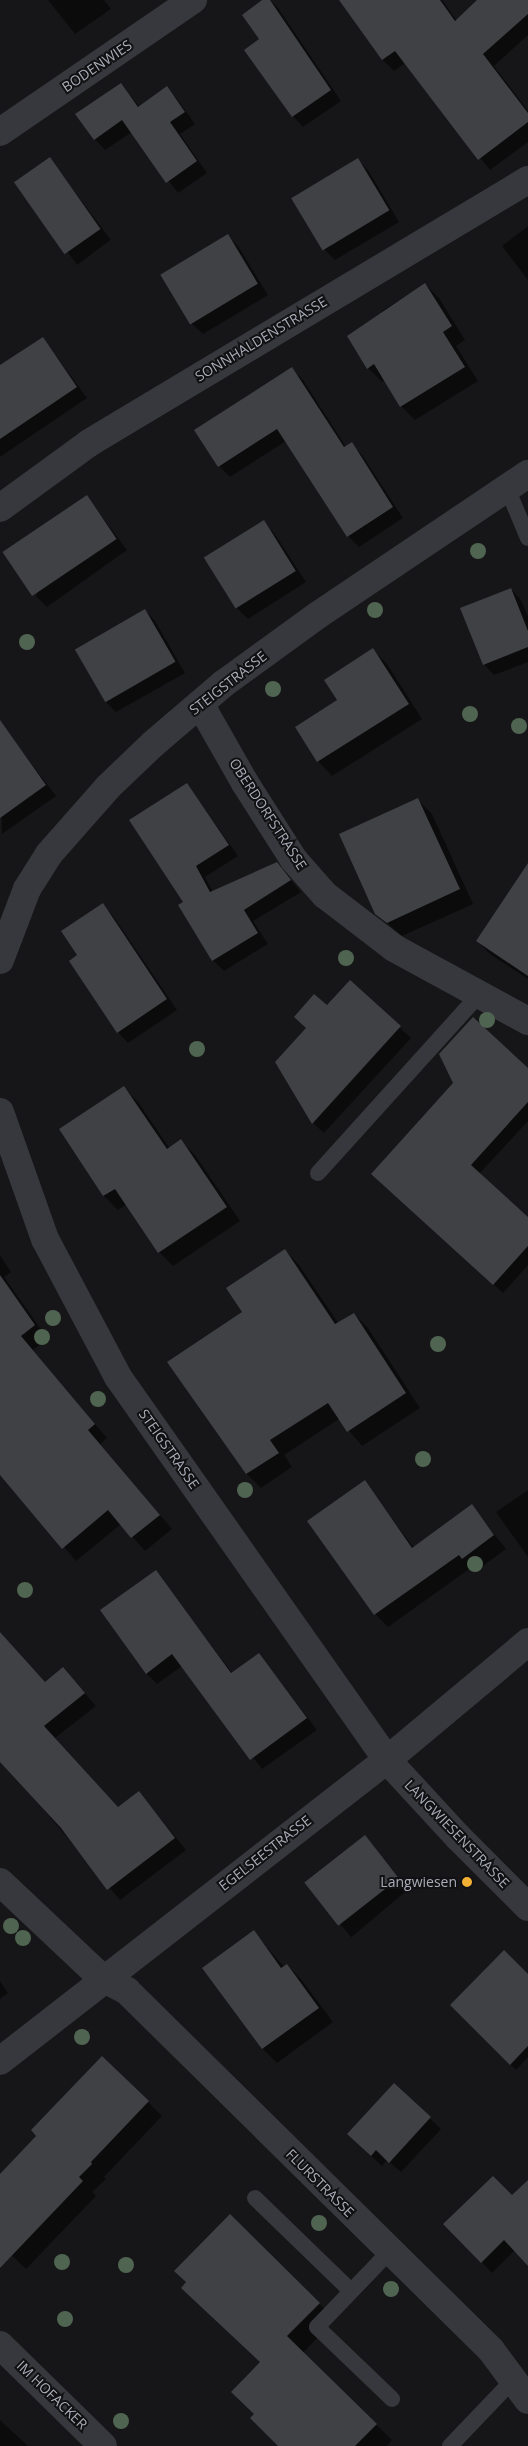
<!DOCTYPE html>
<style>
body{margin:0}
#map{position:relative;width:528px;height:2446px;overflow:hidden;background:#161618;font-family:"Open Sans",sans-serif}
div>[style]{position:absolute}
.shadow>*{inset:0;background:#0007;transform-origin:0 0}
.building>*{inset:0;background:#404145;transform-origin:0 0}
.service>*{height:16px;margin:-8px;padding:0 8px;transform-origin:8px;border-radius:8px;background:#37383d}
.minor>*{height:28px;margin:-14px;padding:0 14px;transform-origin:14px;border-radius:14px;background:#37383d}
.trees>*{width:16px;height:16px;margin:-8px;border-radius:50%;background:#506452}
.dots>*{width:14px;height:14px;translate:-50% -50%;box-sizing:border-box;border:2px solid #111113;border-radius:50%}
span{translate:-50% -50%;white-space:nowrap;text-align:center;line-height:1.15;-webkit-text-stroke:4px #111113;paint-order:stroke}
.street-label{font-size:14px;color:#a8adb8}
.poi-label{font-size:14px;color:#a8adb8}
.right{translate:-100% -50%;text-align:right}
</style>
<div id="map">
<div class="shadow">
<div style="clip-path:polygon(48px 0,104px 0,111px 9px,75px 34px)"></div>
<div style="clip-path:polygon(264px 0,270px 0,278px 8px,341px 101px,303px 127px,293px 116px,261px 39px)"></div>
<div style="clip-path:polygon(357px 0,442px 0,457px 21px,479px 0,528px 0,528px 35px,494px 66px,528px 111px,528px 142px,490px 170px,405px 63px,394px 71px,383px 60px,346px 8px)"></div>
<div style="clip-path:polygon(121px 85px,140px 107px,167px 88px,177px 99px,195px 124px,180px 134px,207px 173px,178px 193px,132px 132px,105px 150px,95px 139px)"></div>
<div style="left:50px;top:159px;width:101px;height:42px;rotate:53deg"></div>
<div style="clip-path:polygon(357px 159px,368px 170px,399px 222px,335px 260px,324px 249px)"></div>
<div style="clip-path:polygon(528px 226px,528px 280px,502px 246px)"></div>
<div style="clip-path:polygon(227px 236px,238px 246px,268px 295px,203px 334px,192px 324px,162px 275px)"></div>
<div style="clip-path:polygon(425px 284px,439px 298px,465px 340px,456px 346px,478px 381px,415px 420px,401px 406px,385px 380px,382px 382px,368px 368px,384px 314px,382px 311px)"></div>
<div style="clip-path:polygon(43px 338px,87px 398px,0 457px,0 367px)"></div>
<div style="clip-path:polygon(292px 369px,303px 380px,346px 447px,351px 444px,362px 455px,403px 518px,359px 547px,348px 536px,286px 441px,230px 477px,219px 466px)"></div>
<div style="clip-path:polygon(87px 497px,127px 550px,47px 607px,36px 596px)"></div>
<div style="clip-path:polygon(263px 522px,274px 533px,306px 582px,248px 619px,237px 608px)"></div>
<div style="clip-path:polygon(511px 589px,521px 600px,528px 616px,528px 662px,494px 675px,484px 664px)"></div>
<div style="clip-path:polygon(145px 610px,155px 621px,185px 673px,116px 712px,105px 701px,76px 649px)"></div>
<div style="clip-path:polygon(373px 650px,387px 664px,422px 719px,332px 776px,318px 761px,296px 727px,339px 701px)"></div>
<div style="clip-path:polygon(8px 733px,56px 796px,2px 834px,0 739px)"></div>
<div style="clip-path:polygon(187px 784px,238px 856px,205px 877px,213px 892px,277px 864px,301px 892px,253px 921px,268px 944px,224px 971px,213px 960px,184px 902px)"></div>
<div style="clip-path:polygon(418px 800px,432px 814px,473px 904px,402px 936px,376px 913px)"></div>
<div style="clip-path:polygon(528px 900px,528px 979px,491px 955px,477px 941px)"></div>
<div style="clip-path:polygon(102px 905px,113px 916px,177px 1010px,128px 1043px,118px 1032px,79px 956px)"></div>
<div style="clip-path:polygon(350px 982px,411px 1038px,324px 1133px,313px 1123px,276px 1063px)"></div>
<div style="clip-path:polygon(528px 1070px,528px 1121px,479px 1174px,528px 1219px,528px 1265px,503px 1293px,381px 1183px)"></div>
<div style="clip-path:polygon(124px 1088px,138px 1102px,170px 1149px,181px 1141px,195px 1155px,240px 1221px,173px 1266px,159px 1252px,127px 1204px,118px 1210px,104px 1196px,60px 1130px)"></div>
<div style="clip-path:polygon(285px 1250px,299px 1265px,339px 1324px,354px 1314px,368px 1328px,420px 1408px,362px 1446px,339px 1419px,284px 1455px,292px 1467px,261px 1488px,247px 1474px,169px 1362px,244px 1313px)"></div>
<div style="clip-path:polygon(0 1255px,11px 1272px,4px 1277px,48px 1339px,33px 1350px,107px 1438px,100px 1444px,172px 1529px,145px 1551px,121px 1524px,76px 1561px,0 1473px)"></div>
<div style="clip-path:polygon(364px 1482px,414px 1548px,472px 1506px,506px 1549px,476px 1571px,472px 1567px,388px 1627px,375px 1614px)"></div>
<div style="clip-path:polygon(528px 1490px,528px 1557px,496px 1512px)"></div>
<div style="clip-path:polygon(156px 1572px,233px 1674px,259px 1654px,317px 1730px,262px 1769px,182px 1666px,157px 1684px,146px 1673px)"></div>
<div style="clip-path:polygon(0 1632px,45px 1683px,63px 1668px,96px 1706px,55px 1738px,118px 1808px,139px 1792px,186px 1850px,120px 1900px,0 1758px)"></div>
<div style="left:365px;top:1837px;width:68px;height:75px;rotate:50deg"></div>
<div style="clip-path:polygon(254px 1932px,284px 1967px,287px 1965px,301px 1979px,333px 2022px,277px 2063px,263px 2049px,204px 1968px)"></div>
<div style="clip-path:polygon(528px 1976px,528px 2057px,516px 2070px,451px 2005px)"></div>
<div style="clip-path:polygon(0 1981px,8px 1993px,0 1999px)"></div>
<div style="clip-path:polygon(394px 2084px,441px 2129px,401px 2172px,387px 2160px,382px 2166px,359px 2145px)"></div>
<div style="clip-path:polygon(148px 2102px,162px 2116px,104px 2177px,106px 2179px,92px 2192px,96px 2196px,26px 2269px,0 2244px,0 2175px)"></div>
<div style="clip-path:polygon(512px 2197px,528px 2204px,528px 2264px,515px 2250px,492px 2273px,445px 2224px)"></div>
<div style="clip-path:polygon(230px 2216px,335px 2319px,303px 2353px,392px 2440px,387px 2446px,279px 2446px,256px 2414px,261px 2363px)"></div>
<div style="clip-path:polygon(0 2420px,28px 2446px,0 2446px)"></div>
</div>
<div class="building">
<div style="clip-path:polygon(262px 0,270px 0,331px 90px,292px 117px,244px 50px,259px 39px,242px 15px)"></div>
<div style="clip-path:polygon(339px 0,440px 0,455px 21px,477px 0,528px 0,528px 14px,483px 54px,528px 113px,528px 122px,478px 160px,395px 51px,382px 60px)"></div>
<div style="clip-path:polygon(121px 83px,138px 107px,167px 86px,185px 112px,170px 122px,197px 161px,166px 183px,122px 120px,94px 140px,75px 114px)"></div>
<div style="left:50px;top:157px;width:88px;height:44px;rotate:55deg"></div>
<div style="left:358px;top:158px;width:61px;height:78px;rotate:59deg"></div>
<div style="left:228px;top:234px;width:58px;height:79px;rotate:59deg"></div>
<div style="clip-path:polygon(425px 283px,452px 326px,443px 332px,465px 367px,400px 407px,374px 364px,367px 369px,347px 336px)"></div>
<div style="clip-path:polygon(43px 337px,77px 387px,0 439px,0 365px)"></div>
<div style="clip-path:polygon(292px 367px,344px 447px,352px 442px,393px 507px,347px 537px,277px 429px,218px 467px,194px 430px)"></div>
<div style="left:87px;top:495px;width:53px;height:102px;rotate:56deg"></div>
<div style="left:264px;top:520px;width:60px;height:71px;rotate:58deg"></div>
<div style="clip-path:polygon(511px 588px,528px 631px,528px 647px,483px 665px,460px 608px)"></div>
<div style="left:145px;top:609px;width:61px;height:81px;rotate:60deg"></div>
<div style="clip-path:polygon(373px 648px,409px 704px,317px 762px,295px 727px,337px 700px,324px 680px)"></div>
<div style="clip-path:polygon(0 720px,46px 785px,0 818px)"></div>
<div style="clip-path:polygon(187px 783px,229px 845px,196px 866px,210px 892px,277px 862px,291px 880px,244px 910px,258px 933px,212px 961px,178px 905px,183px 902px,129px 820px)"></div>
<div style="clip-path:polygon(418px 798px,460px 889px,387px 923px,375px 914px,339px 834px)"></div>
<div style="clip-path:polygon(528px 863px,528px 976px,476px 941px)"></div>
<div style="clip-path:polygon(103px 903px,167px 999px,117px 1033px,69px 961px,77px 955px,61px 931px)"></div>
<div style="clip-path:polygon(350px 980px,401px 1026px,312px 1124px,275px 1062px,306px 1028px,294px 1017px,314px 994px,327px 1005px)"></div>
<div style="clip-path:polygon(473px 1017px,528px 1068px,528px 1102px,471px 1165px,528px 1217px,528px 1246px,493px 1285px,371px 1174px,453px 1083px,439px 1054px)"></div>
<div style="clip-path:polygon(124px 1086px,167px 1149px,181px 1139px,227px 1207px,158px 1253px,115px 1189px,103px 1196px,59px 1129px)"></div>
<div style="clip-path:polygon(285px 1249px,335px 1324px,354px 1313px,406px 1393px,347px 1432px,328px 1403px,270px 1440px,279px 1453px,246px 1474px,167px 1362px,242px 1312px,226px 1288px)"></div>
<div style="clip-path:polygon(0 1275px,35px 1325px,21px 1336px,95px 1424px,88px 1430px,160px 1515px,131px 1538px,108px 1510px,62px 1549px,0 1475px)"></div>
<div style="clip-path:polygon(365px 1480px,412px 1548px,472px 1504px,494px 1535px,462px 1559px,459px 1555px,374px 1615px,307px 1521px)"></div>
<div style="clip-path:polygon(156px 1570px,231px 1673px,259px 1653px,307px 1718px,250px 1760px,172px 1654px,146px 1674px,100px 1610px)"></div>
<div style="clip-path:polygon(0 1632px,45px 1682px,63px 1667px,85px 1693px,44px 1726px,118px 1807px,139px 1791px,175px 1838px,107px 1890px,61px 1828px,0 1762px)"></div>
<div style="left:365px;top:1835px;width:55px;height:77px;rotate:52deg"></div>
<div style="clip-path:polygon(254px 1930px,281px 1968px,287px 1964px,319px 2008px,262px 2049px,202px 1968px)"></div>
<div style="clip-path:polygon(504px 1950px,528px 1974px,528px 2046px,510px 2065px,450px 2005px)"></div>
<div style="clip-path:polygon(102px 2056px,149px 2101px,91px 2162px,92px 2164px,79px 2177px,83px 2181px,0 2268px,0 2174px,36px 2136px,31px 2130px)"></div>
<div style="clip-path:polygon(394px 2083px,431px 2117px,389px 2163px,376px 2150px,371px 2156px,347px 2134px)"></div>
<div style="clip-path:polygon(493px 2176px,512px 2195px,528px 2180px,528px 2266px,504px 2240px,481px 2263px,443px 2224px)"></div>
<div style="clip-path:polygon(230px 2214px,320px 2303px,287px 2336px,377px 2424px,355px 2446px,278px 2446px,250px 2418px,254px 2414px,231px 2392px,260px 2362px,181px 2288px,186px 2282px,174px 2271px)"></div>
</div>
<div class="service">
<div style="left:507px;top:488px;width:54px;rotate:67.2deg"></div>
<div style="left:318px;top:1173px;width:241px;rotate:-47.9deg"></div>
<div style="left:255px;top:2198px;width:134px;rotate:44.1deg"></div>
<div style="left:389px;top:2252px;width:104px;rotate:133.8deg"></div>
<div style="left:317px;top:2327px;width:104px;rotate:43.8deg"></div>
<div style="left:450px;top:2446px;width:91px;rotate:-46.3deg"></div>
</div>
<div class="minor">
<div style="left:0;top:132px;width:234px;rotate:-34.4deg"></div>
<div style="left:0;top:508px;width:110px;rotate:-36.1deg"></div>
<div style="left:89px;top:443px;width:512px;rotate:-30.93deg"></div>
<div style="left:200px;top:704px;width:91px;rotate:60.3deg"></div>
<div style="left:245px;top:783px;width:91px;rotate:57.5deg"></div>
<div style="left:294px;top:860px;width:47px;rotate:48.5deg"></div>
<div style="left:325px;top:895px;width:87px;rotate:37.5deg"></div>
<div style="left:394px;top:948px;width:153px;rotate:28.6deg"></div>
<div style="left:0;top:960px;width:76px;rotate:-69.2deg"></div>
<div style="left:27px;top:889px;width:41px;rotate:-57.8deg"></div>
<div style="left:49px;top:854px;width:89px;rotate:-48.6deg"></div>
<div style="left:108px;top:787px;width:62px;rotate:-43.7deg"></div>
<div style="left:153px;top:744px;width:92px;rotate:-40.6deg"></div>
<div style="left:223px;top:684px;width:117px;rotate:-36deg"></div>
<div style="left:318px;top:615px;width:253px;rotate:-33.9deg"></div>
<div style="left:0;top:1112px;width:135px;rotate:70.5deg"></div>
<div style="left:45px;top:1239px;width:156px;rotate:62.1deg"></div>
<div style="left:118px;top:1377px;width:468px;rotate:54.9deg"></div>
<div style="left:387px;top:1760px;width:105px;rotate:47.3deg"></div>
<div style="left:458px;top:1837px;width:99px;rotate:45deg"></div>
<div style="left:0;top:1882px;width:140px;rotate:43.3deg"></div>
<div style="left:102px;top:1978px;width:28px;rotate:27deg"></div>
<div style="left:127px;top:1991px;width:511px;rotate:44.6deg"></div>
<div style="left:491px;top:2350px;width:62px;rotate:53.5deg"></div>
<div style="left:0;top:2061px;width:490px;rotate:-37.9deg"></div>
<div style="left:387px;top:1760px;width:184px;rotate:-39.9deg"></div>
<div style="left:0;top:2345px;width:144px;rotate:44.4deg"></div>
</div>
<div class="trees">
<div style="left:478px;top:551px"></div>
<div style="left:375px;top:610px"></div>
<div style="left:27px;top:642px"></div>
<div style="left:273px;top:689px"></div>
<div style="left:470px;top:714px"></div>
<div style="left:519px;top:726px"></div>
<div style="left:346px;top:958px"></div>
<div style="left:487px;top:1020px"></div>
<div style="left:197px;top:1049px"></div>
<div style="left:53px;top:1318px"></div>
<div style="left:42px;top:1337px"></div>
<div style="left:438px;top:1344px"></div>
<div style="left:98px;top:1399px"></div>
<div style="left:423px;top:1459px"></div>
<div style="left:245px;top:1490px"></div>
<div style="left:475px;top:1564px"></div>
<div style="left:25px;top:1590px"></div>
<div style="left:11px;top:1926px"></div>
<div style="left:23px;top:1938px"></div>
<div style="left:82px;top:2037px"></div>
<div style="left:319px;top:2223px"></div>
<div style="left:62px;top:2262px"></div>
<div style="left:126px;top:2265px"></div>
<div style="left:391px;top:2289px"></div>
<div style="left:65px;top:2319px"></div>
<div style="left:121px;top:2421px"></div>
</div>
<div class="dots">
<div style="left:467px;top:1882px;background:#f2b134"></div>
</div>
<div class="street-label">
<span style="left:97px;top:66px;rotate:-34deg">BODENWIES</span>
<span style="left:261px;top:339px;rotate:-31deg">SONNHALDENSTRASSE</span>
<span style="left:228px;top:683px;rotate:-38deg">STEIGSTRASSE</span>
<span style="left:268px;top:814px;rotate:57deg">OBERDORFSTRASSE</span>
<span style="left:169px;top:1449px;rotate:55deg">STEIGSTRASSE</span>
<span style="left:457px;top:1834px;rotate:46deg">LANGWIESENSTRASSE</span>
<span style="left:265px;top:1853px;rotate:-38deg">EGELSEESTRASSE</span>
<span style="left:320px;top:2183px;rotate:45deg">FLURSTRASSE</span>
<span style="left:52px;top:2395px;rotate:44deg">IM HOFACKER</span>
</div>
<div class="poi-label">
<span class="right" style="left:457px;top:1882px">Langwiesen</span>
</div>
</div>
